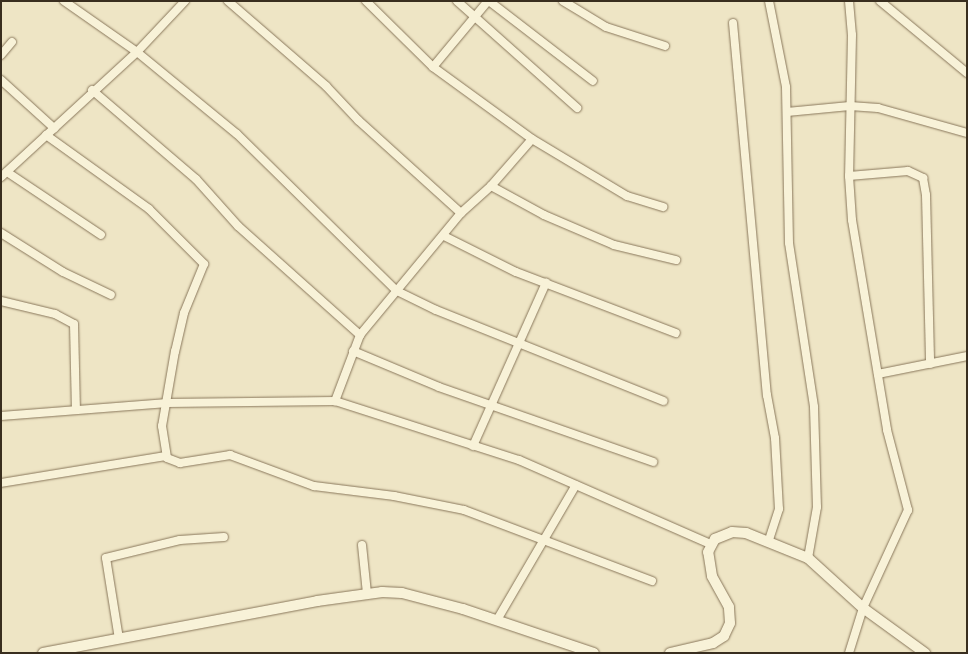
<!DOCTYPE html>
<style>
body{margin:0}
#map{position:relative;width:968px;height:654px;overflow:hidden;background:#eee5c5;font-family:Georgia,serif}
div>[style]{position:absolute}
.roads{filter:drop-shadow(0 0 1px #89775b) drop-shadow(0 0 1px #89775b)}
.street>*{height:8px;margin:-4px;padding:0 4px;transform-origin:4px;border-radius:4px;background:#f8f2d8}
.secondary>*{height:10px;margin:-5px;padding:0 5px;transform-origin:5px;border-radius:5px;background:#f8f2d8}
span{translate:-50% -50%;white-space:nowrap;text-align:center;line-height:1.15;-webkit-text-stroke:4px #f5efd5;paint-order:stroke}
.frame{position:absolute;inset:0;border:2px solid #392e1f;pointer-events:none}
</style>
<div id="map">
<div class="roads">
<div class="street">
<div style="left:64px;top:1px;width:89px;rotate:34.9deg"></div>
<div style="left:137px;top:52px;width:129px;rotate:39.4deg"></div>
<div style="left:237px;top:134px;width:224px;rotate:44.5deg"></div>
<div style="left:397px;top:291px;width:43px;rotate:26deg"></div>
<div style="left:436px;top:310px;width:245px;rotate:21.8deg"></div>
<div style="left:228px;top:1px;width:130px;rotate:40.9deg"></div>
<div style="left:326px;top:86px;width:47px;rotate:46.7deg"></div>
<div style="left:358px;top:120px;width:139px;rotate:42.1deg"></div>
<div style="left:461px;top:213px;width:40px;rotate:-42deg"></div>
<div style="left:491px;top:186px;width:62px;rotate:-48.9deg"></div>
<div style="left:366px;top:1px;width:94px;rotate:44.6deg"></div>
<div style="left:433px;top:67px;width:122px;rotate:36deg"></div>
<div style="left:532px;top:139px;width:111px;rotate:31deg"></div>
<div style="left:627px;top:196px;width:38px;rotate:17deg"></div>
<div style="left:457px;top:1px;width:161px;rotate:41.7deg"></div>
<div style="left:489px;top:1px;width:131px;rotate:37.6deg"></div>
<div style="left:563px;top:1px;width:50px;rotate:31.2deg"></div>
<div style="left:606px;top:27px;width:62px;rotate:17.9deg"></div>
<div style="left:769px;top:1px;width:88px;rotate:78.8deg"></div>
<div style="left:786px;top:87px;width:156px;rotate:88.9deg"></div>
<div style="left:789px;top:243px;width:166px;rotate:81.3deg"></div>
<div style="left:814px;top:407px;width:100px;rotate:88.3deg"></div>
<div style="left:817px;top:507px;width:52px;rotate:100deg"></div>
<div style="left:849px;top:1px;width:34px;rotate:85deg"></div>
<div style="left:852px;top:35px;width:141px;rotate:91.2deg"></div>
<div style="left:849px;top:176px;width:44px;rotate:86.1deg"></div>
<div style="left:852px;top:220px;width:213px;rotate:80.5deg"></div>
<div style="left:887px;top:430px;width:83px;rotate:75.3deg"></div>
<div style="left:908px;top:510px;width:108px;rotate:114.7deg"></div>
<div style="left:863px;top:608px;width:47px;rotate:107.3deg"></div>
<div style="left:880px;top:1px;width:113px;rotate:39.6deg"></div>
<div style="left:733px;top:23px;width:374px;rotate:84.8deg"></div>
<div style="left:767px;top:395px;width:44px;rotate:79.5deg"></div>
<div style="left:775px;top:438px;width:71px;rotate:86.8deg"></div>
<div style="left:779px;top:509px;width:33px;rotate:108deg"></div>
<div style="left:1px;top:55px;width:17px;rotate:-50deg"></div>
<div style="left:433px;top:67px;width:86px;rotate:-50.2deg"></div>
<div style="left:1px;top:80px;width:72px;rotate:42.2deg"></div>
<div style="left:92px;top:90px;width:137px;rotate:40.6deg"></div>
<div style="left:196px;top:179px;width:63px;rotate:48.2deg"></div>
<div style="left:238px;top:226px;width:164px;rotate:41.8deg"></div>
<div style="left:360px;top:335px;width:71px;rotate:110.7deg"></div>
<div style="left:787px;top:112px;width:63px;rotate:-5.4deg"></div>
<div style="left:850px;top:106px;width:28px;rotate:4deg"></div>
<div style="left:878px;top:108px;width:92px;rotate:15.7deg"></div>
<div style="left:46px;top:135px;width:127px;rotate:35.7deg"></div>
<div style="left:149px;top:209px;width:78px;rotate:45deg"></div>
<div style="left:204px;top:264px;width:53px;rotate:112.2deg"></div>
<div style="left:184px;top:313px;width:39px;rotate:103deg"></div>
<div style="left:175px;top:351px;width:76px;rotate:99.8deg"></div>
<div style="left:162px;top:426px;width:32px;rotate:81deg"></div>
<div style="left:167px;top:458px;width:14px;rotate:21deg"></div>
<div style="left:180px;top:463px;width:51px;rotate:-9.1deg"></div>
<div style="left:230px;top:455px;width:90px;rotate:20.3deg"></div>
<div style="left:314px;top:486px;width:81px;rotate:7.1deg"></div>
<div style="left:394px;top:496px;width:71px;rotate:11.3deg"></div>
<div style="left:464px;top:510px;width:201px;rotate:20.7deg"></div>
<div style="left:7px;top:172px;width:113px;rotate:33.8deg"></div>
<div style="left:849px;top:176px;width:59px;rotate:-4.8deg"></div>
<div style="left:908px;top:171px;width:17px;rotate:25deg"></div>
<div style="left:923px;top:178px;width:17px;rotate:80deg"></div>
<div style="left:926px;top:195px;width:169px;rotate:88.6deg"></div>
<div style="left:1px;top:177px;width:185px;rotate:-42.6deg"></div>
<div style="left:137px;top:52px;width:70px;rotate:-46.7deg"></div>
<div style="left:491px;top:186px;width:60px;rotate:28.7deg"></div>
<div style="left:544px;top:215px;width:76px;rotate:23.2deg"></div>
<div style="left:614px;top:245px;width:64px;rotate:13.6deg"></div>
<div style="left:1px;top:233px;width:73px;rotate:32.2deg"></div>
<div style="left:63px;top:272px;width:53px;rotate:25.6deg"></div>
<div style="left:444px;top:236px;width:80px;rotate:26.6deg"></div>
<div style="left:516px;top:272px;width:171px;rotate:20.9deg"></div>
<div style="left:1px;top:301px;width:56px;rotate:13.5deg"></div>
<div style="left:55px;top:314px;width:21px;rotate:28deg"></div>
<div style="left:74px;top:324px;width:86px;rotate:88.7deg"></div>
<div style="left:360px;top:335px;width:158px;rotate:-50.4deg"></div>
<div style="left:353px;top:351px;width:93px;rotate:22.7deg"></div>
<div style="left:439px;top:387px;width:227px;rotate:19.3deg"></div>
<div style="left:878px;top:374px;width:91px;rotate:-11.4deg"></div>
<div style="left:1px;top:416px;width:167px;rotate:-4.5deg"></div>
<div style="left:167px;top:403px;width:168px;rotate:-0.7deg"></div>
<div style="left:335px;top:401px;width:193px;rotate:17.8deg"></div>
<div style="left:519px;top:460px;width:209px;rotate:23.7deg"></div>
<div style="left:473px;top:446px;width:179px;rotate:-65.9deg"></div>
<div style="left:1px;top:483px;width:166px;rotate:-9.3deg"></div>
<div style="left:362px;top:545px;width:48px;rotate:84.1deg"></div>
<div style="left:497px;top:620px;width:156px;rotate:-59.7deg"></div>
<div style="left:119px;top:639px;width:82px;rotate:-99.1deg"></div>
<div style="left:106px;top:558px;width:76px;rotate:-13.7deg"></div>
<div style="left:180px;top:540px;width:44px;rotate:-3.9deg"></div>
</div>
<div class="secondary">
<div style="left:43px;top:653px;width:279px;rotate:-10.7deg"></div>
<div style="left:317px;top:601px;width:66px;rotate:-7.9deg"></div>
<div style="left:382px;top:592px;width:20px;rotate:3deg"></div>
<div style="left:402px;top:593px;width:63px;rotate:14.7deg"></div>
<div style="left:463px;top:609px;width:138px;rotate:18.6deg"></div>
<div style="left:670px;top:653px;width:44px;rotate:-13.1deg"></div>
<div style="left:713px;top:643px;width:13px;rotate:-32deg"></div>
<div style="left:724px;top:636px;width:14px;rotate:-65deg"></div>
<div style="left:730px;top:623px;width:16px;rotate:-94deg"></div>
<div style="left:729px;top:607px;width:35px;rotate:-119deg"></div>
<div style="left:712px;top:576px;width:24px;rotate:-99deg"></div>
<div style="left:708px;top:552px;width:15px;rotate:-62deg"></div>
<div style="left:715px;top:539px;width:18px;rotate:-22deg"></div>
<div style="left:732px;top:532px;width:14px;rotate:4deg"></div>
<div style="left:746px;top:533px;width:67px;rotate:22deg"></div>
<div style="left:808px;top:558px;width:74px;rotate:42.3deg"></div>
<div style="left:863px;top:608px;width:77px;rotate:36deg"></div>
</div>
</div>
<div class="frame"></div>
</div>
